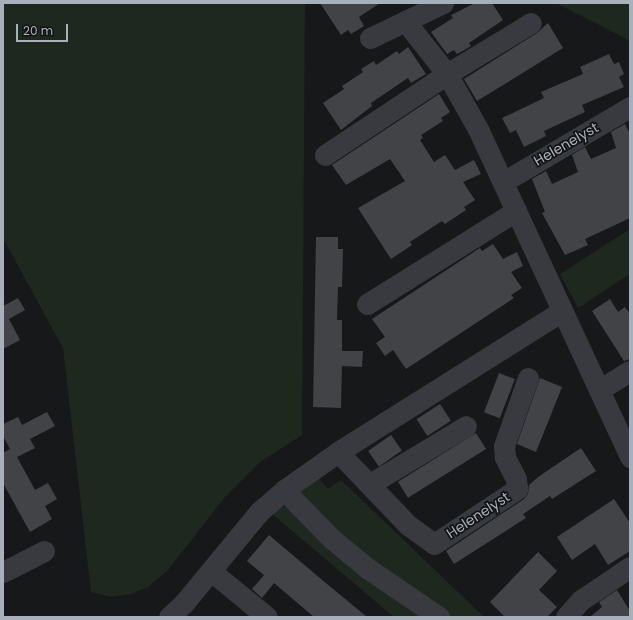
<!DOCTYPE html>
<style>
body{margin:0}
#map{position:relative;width:633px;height:620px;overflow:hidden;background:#17181a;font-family:Poppins,sans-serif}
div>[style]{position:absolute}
.green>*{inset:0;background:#1f281f}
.building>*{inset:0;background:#414347;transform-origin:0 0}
.minor>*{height:21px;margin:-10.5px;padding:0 10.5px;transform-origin:10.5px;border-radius:10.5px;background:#383a3f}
span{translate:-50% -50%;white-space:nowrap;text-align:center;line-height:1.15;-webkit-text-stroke:3.5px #121315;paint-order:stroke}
.street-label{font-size:14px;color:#a8b1bb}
.frame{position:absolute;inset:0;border:4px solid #a8b1bb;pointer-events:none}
.scale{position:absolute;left:16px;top:24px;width:52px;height:18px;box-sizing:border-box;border:2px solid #a8b1bb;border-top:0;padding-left:5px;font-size:12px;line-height:14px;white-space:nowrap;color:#a8b1bb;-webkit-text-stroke:3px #121315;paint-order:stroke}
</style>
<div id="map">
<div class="green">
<div style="clip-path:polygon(3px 3px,305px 3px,302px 435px,260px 462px,225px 497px,168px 570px,148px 587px,131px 594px,111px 597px,91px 592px,63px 348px,3px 238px)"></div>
<div style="clip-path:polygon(556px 3px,630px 3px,630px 41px,621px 36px)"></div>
<div style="clip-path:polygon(630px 229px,630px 274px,578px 308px,560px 274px)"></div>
<div style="clip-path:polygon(318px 478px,328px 489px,341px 480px,484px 617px,452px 617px,358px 553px,300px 499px,301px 490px)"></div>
<div style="clip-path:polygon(278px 506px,291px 508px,430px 617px,394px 617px,271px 513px)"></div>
</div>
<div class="building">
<div style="clip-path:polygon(320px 3px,380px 3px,359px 17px,364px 26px,351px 34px,348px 30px,341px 35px)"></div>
<div style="clip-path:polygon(475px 3px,492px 3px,503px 20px,469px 43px,471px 46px,457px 54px,454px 50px,447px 54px,431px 32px,453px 18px,451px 15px)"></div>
<div style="clip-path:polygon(548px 23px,563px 48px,477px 101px,464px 79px,537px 33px)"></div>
<div style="clip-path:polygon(408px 47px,426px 74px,411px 83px,408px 78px,371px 103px,372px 106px,341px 130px,323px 103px,344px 89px,342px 86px,363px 72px,361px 69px,374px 61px,376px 65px,397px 51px,399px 54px)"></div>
<div style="clip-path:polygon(609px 54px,614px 64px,619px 62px,624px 74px,619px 77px,624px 87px,582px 105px,585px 112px,544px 131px,546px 136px,524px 147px,516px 130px,510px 133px,502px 118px,544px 98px,541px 92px,583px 74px,580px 67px)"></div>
<div style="clip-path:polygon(439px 94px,450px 112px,441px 118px,443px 121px,421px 135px,423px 138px,420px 140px,434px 162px,445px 155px,455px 170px,474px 160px,481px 174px,463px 182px,475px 200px,464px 207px,466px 210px,445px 224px,442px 221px,410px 242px,412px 245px,391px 259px,358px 208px,405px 181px,390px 159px,346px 185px,332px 165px)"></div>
<div style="clip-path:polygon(625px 124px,630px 134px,630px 218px,585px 239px,588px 245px,565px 255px,542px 213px,545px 212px,532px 179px,546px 171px,552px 184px,578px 172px,572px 155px,585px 147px,591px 159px,616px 148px,611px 132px)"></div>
<div style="clip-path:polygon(316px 237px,338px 237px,338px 249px,343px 249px,342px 287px,338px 287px,337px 320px,342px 320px,342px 351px,363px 351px,362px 367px,342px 366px,341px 408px,313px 407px)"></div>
<div style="clip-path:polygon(493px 244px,503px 259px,517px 252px,523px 266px,511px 272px,522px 288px,511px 295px,514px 298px,406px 369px,393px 350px,385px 356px,376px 343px,385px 337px,372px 319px,480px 248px,482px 251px)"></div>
<div style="clip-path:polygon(18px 298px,25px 310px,9px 319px,20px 340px,3px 349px,3px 306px)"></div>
<div style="clip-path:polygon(610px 299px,618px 312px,625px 307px,630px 314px,630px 359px,624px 361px,592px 311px)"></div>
<div style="left:499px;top:373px;width:17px;height:42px;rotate:21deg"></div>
<div style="clip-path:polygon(540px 378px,562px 387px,536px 452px,517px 444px)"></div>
<div style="left:440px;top:404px;width:20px;height:28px;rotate:57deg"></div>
<div style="clip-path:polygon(47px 412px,55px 426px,30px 439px,35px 448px,17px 457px,35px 490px,48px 483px,57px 499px,45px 506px,52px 519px,30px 532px,3px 483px,3px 453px,10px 449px,3px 436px,3px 424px,18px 417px,22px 425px)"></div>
<div style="left:476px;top:433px;width:19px;height:92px;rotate:58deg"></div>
<div style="left:391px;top:435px;width:19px;height:28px;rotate:55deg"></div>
<div style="clip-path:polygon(581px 448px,596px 471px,552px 499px,550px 496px,523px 514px,526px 518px,454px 564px,446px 551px,524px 499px,528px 494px,529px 485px,538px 477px)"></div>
<div style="clip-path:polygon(614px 499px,630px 523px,630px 551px,608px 565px,595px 544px,572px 560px,557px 537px)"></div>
<div style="clip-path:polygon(269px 535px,321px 579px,367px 617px,314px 617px,274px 583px,262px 598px,252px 589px,264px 575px,247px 561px)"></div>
<div style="clip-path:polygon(538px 552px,557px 571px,539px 590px,557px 607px,547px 617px,505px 617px,490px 602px)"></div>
<div style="clip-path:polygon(617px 590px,630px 611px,630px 617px,590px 617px,602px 607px,599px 602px)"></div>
</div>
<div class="minor">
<div style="left:405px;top:21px;width:68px;rotate:51.6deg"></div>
<div style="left:447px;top:74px;width:63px;rotate:60.6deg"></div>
<div style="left:478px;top:129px;width:362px;rotate:65.1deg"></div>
<div style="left:370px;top:38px;width:81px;rotate:-25.6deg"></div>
<div style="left:325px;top:155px;width:146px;rotate:-33.6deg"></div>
<div style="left:447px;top:74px;width:98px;rotate:-31.3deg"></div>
<div style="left:503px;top:182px;width:147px;rotate:-30.6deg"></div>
<div style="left:367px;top:304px;width:176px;rotate:-32deg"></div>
<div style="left:599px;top:390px;width:36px;rotate:-32deg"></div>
<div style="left:338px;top:452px;width:101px;rotate:46.2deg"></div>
<div style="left:408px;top:525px;width:32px;rotate:36deg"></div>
<div style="left:434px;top:544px;width:100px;rotate:-33.5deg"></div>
<div style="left:517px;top:489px;width:10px;rotate:-96deg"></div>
<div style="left:516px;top:479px;width:25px;rotate:-117deg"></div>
<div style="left:505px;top:457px;width:11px;rotate:-95deg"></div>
<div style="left:504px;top:446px;width:72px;rotate:-70.6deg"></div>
<div style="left:370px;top:484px;width:112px;rotate:-31.1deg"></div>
<div style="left:284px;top:490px;width:69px;rotate:45.6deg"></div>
<div style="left:332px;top:539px;width:45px;rotate:39.6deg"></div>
<div style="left:367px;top:568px;width:87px;rotate:34.2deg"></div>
<div style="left:211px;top:571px;width:72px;rotate:39.4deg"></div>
<div style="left:3px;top:572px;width:46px;rotate:-27.1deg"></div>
<div style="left:169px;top:617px;width:21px;rotate:-43deg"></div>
<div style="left:184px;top:603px;width:118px;rotate:-50.5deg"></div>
<div style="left:259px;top:512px;width:33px;rotate:-41deg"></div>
<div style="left:284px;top:490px;width:66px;rotate:-35.1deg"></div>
<div style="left:338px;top:452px;width:265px;rotate:-32.2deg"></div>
<div style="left:566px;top:617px;width:23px;rotate:-49deg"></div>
<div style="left:581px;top:600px;width:59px;rotate:-34deg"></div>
</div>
<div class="street-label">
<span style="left:566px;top:144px;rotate:-30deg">Helenelyst</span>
<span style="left:478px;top:515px;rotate:-33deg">Helenelyst</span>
</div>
<div class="frame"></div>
<div class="scale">20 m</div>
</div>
